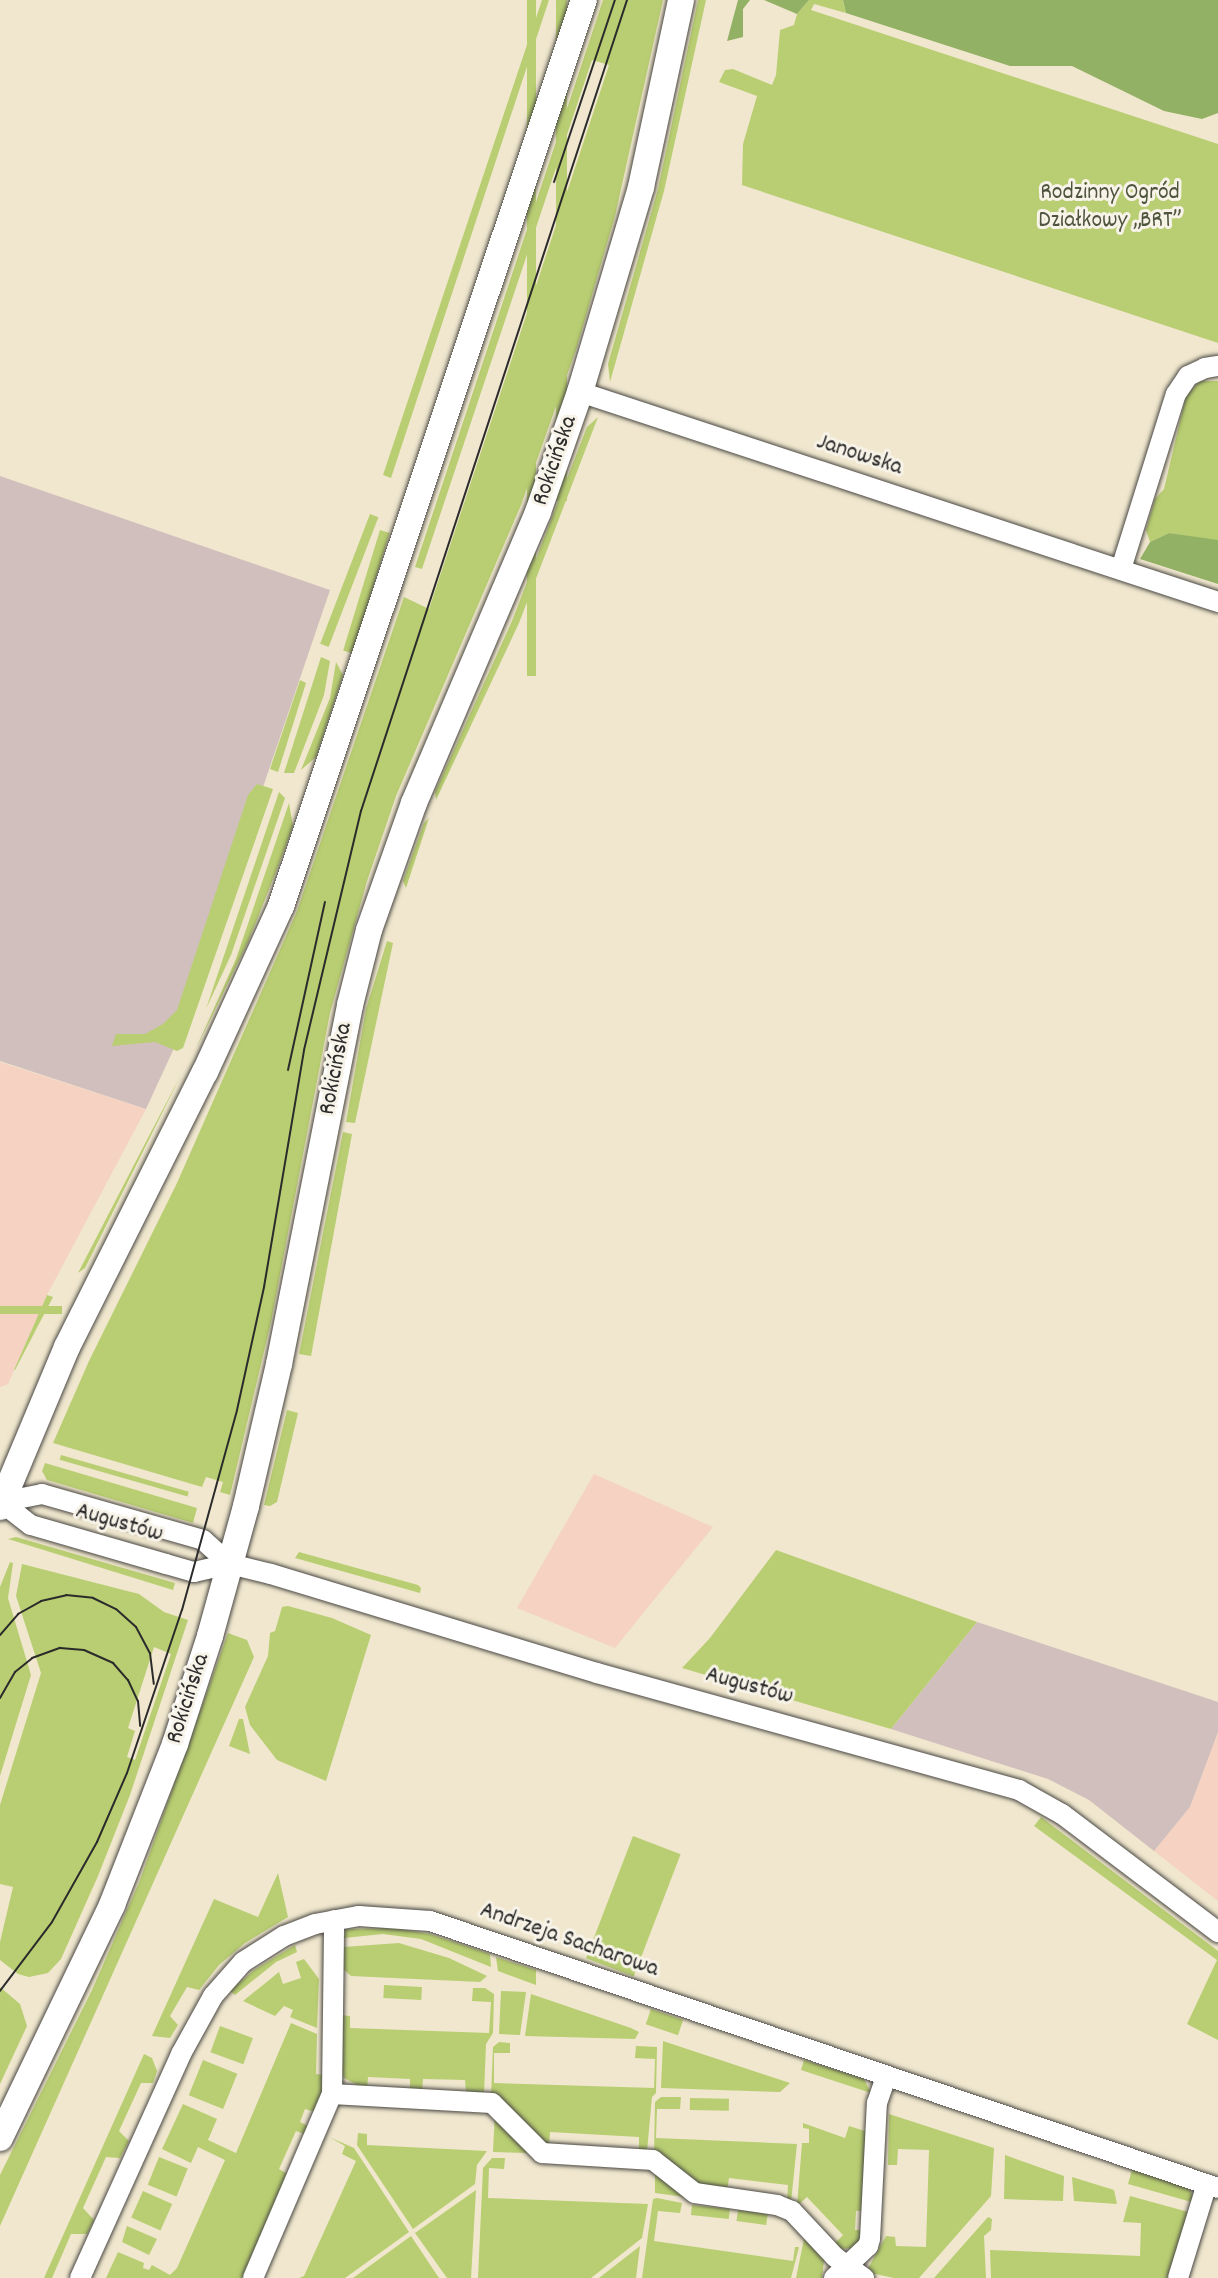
<!DOCTYPE html>
<meta charset="utf-8">
<style>
body{margin:0}
#map{position:relative;width:1218px;height:2278px;overflow:hidden;background:#f0e7ce;font-family:Dekko,sans-serif}
div>[style]{position:absolute}
.built>*{inset:0;background:#f5d2c2}
.industrial>*{inset:0;background:#d1bfbd}
.green>*{inset:0;background:#b9ce72;transform-origin:0 0}
.forest>*{inset:0;background:#92b164}
.roads{filter:drop-shadow(0 0 2px #494743) drop-shadow(0 0 2px #494743)}
.minor>*{height:20px;margin:-10px;padding:0 10px;transform-origin:10px;border-radius:10px;background:#fff}
.major>*{height:26px;margin:-13px;padding:0 13px;transform-origin:13px;border-radius:13px;background:#fff}
.tram>*{height:2px;margin:-1px;padding:0 1px;transform-origin:1px;border-radius:1px;background:#2b2b2b}
span{translate:-50% -50%;white-space:nowrap;text-align:center;line-height:1.15;-webkit-text-stroke:6px #f7f3e8;paint-order:stroke}
.park-label{font-size:24px;color:#4e543d}
.street-label{font-size:24px;color:#2b2b2b}
</style>
<div id="map">
<div class="built">
<div style="clip-path:polygon(0 1062px,146px 1109px,47px 1295px,8px 1384px,0 1387px)"></div>
<div style="clip-path:polygon(594px 1474px,713px 1527px,615px 1648px,517px 1608px)"></div>
<div style="clip-path:polygon(1218px 1732px,1218px 1901px,1154px 1851px,1190px 1807px)"></div>
</div>
<div class="industrial">
<div style="clip-path:polygon(0 476px,330px 590px,175px 1046px,146px 1109px,0 1061px)"></div>
<div style="clip-path:polygon(977px 1622px,1218px 1702px,1218px 1732px,1190px 1807px,1154px 1851px,1089px 1800px,1048px 1779px,891px 1729px)"></div>
</div>
<div class="green">
<div style="left:527px;top:0;width:9px;height:676px"></div>
<div style="clip-path:polygon(542px 0,549px 0,391px 478px,383px 475px)"></div>
<div style="left:556px;top:0;width:11px;height:501px"></div>
<div style="clip-path:polygon(603px 0,663px 0,615px 216px,577px 347px,521px 505px,396px 796px,367px 881px,330px 1013px,271px 1322px,230px 1495px,220px 1492px,223px 1482px,206px 1477px,202px 1487px,53px 1443px,89px 1361px,177px 1183px,297px 911px,404px 597px,429px 609px,609px 65px,592px 60px,422px 569px,415px 567px)"></div>
<div style="clip-path:polygon(698px 0,706px 0,664px 191px,610px 382px,608px 364px,658px 189px)"></div>
<div style="clip-path:polygon(809px 0,843px 0,846px 13px,814px 4px,811px 10px,1218px 144px,1218px 343px,742px 185px,743px 144px,757px 96px,719px 82px,725px 70px,733px 69px,772px 85px,776px 75px,780px 30px,794px 25px,797px 14px)"></div>
<div style="clip-path:polygon(1200px 381px,1218px 381px,1218px 541px,1169px 533px,1150px 542px,1146px 530px,1155px 499px,1164px 489px,1186px 396px)"></div>
<div style="clip-path:polygon(598px 417px,519px 623px,436px 800px,435px 792px,512px 621px,587px 427px)"></div>
<div style="left:370px;top:514px;width:9px;height:139px;rotate:21deg"></div>
<div style="left:380px;top:530px;width:10px;height:126px;rotate:17deg"></div>
<div style="clip-path:polygon(321px 657px,330px 661px,324px 695px,294px 773px,284px 773px)"></div>
<div style="clip-path:polygon(336px 662px,343px 675px,316px 757px,301px 770px,330px 698px)"></div>
<div style="clip-path:polygon(300px 680px,306px 683px,278px 772px,270px 769px)"></div>
<div style="clip-path:polygon(257px 784px,273px 789px,183px 1048px,177px 1051px,155px 1042px,112px 1046px,116px 1034px,145px 1034px,163px 1024px,177px 1010px,248px 795px)"></div>
<div style="clip-path:polygon(279px 792px,285px 798px,231px 955px,206px 1009px)"></div>
<div style="clip-path:polygon(289px 803px,293px 826px,279px 864px,248px 942px,195px 1051px,236px 959px)"></div>
<div style="clip-path:polygon(429px 818px,406px 888px,403px 881px,424px 823px)"></div>
<div style="clip-path:polygon(387px 941px,393px 943px,355px 1123px,346px 1122px,366px 1009px)"></div>
<div style="clip-path:polygon(182px 1073px,85px 1268px,78px 1273px,151px 1132px)"></div>
<div style="clip-path:polygon(343px 1132px,352px 1134px,311px 1356px,299px 1354px)"></div>
<div style="clip-path:polygon(47px 1295px,53px 1297px,15px 1370px,14px 1370px)"></div>
<div style="left:62px;top:1306px;width:8px;height:79px;rotate:90deg"></div>
<div style="clip-path:polygon(287px 1410px,298px 1413px,277px 1502px,270px 1506px,264px 1505px)"></div>
<div style="left:61px;top:1455px;width:133px;height:5px;rotate:16deg"></div>
<div style="clip-path:polygon(45px 1463px,197px 1508px,193px 1523px,47px 1480px,42px 1471px)"></div>
<div style="clip-path:polygon(16px 1537px,175px 1583px,173px 1590px,8px 1539px)"></div>
<div style="clip-path:polygon(776px 1550px,977px 1622px,891px 1729px,682px 1668px,710px 1638px)"></div>
<div style="clip-path:polygon(299px 1552px,418px 1585px,421px 1588px,420px 1593px,295px 1558px)"></div>
<div style="clip-path:polygon(10px 1562px,13px 1563px,8px 1598px,31px 1675px,0 1776px,0 1587px)"></div>
<div style="clip-path:polygon(evenodd,22px 1564px,139px 1594px,164px 1612px,188px 1620px,130px 1795px,98px 1876px,61px 1959px,48px 1973px,29px 1977px,18px 1974px,0 1960px,0 1942px,13px 1887px,0 1884px,0 1805px,41px 1673px,16px 1596px,22px 1564px,154px 1647px,171px 1654px,135px 1760px,127px 1757px,135px 1731px,128px 1728px,154px 1647px)"></div>
<div style="clip-path:polygon(288px 1606px,332px 1618px,371px 1635px,326px 1781px,277px 1760px,250px 1725px,245px 1707px,268px 1656px,270px 1633px,275px 1631px,282px 1607px)"></div>
<div style="clip-path:polygon(228px 1633px,247px 1640px,254px 1657px,0 2226px,0 2175px,92px 1990px,140px 1880px)"></div>
<div style="clip-path:polygon(239px 1719px,243px 1719px,250px 1754px,229px 1746px)"></div>
<div style="clip-path:polygon(1041px 1817px,1218px 1951px,1218px 2040px,1187px 2024px,1217px 1960px,1034px 1826px)"></div>
<div style="left:633px;top:1836px;width:51px;height:131px;rotate:21deg"></div>
<div style="clip-path:polygon(278px 1873px,288px 1917px,245px 1943px,219px 1965px,199px 1990px,187px 1987px,170px 2016px,178px 2025px,170px 2038px,152px 2036px,214px 1899px,258px 1917px)"></div>
<div style="clip-path:polygon(394px 1928px,430px 1934px,490px 1954px,491px 1967px,421px 1939px,383px 1934px,344px 1938px,346px 1930px,352px 1929px)"></div>
<div style="clip-path:polygon(399px 1943px,449px 1958px,487px 1976px,480px 1982px,351px 1976px,342px 1968px,343px 1947px)"></div>
<div style="clip-path:polygon(295px 1945px,297px 1952px,276px 1962px,235px 1995px,230px 1991px,254px 1970px)"></div>
<div style="clip-path:polygon(496px 1957px,536px 1970px,536px 1985px,498px 1971px)"></div>
<div style="clip-path:polygon(304px 1959px,319px 1979px,317px 2028px,290px 2017px,293px 2010px,284px 2006px,275px 2016px,243px 2001px,279px 1972px,283px 1984px,301px 1978px,296px 1962px)"></div>
<div style="left:384px;top:1985px;width:38px;height:13px;rotate:3deg"></div>
<div style="clip-path:polygon(0 1987px,20px 2004px,27px 2026px,0 2084px)"></div>
<div style="clip-path:polygon(473px 1988px,485px 1988px,494px 1994px,493px 2033px,486px 2044px,484px 2094px,466px 2094px,465px 2080px,423px 2079px,422px 2092px,410px 2092px,410px 2079px,368px 2077px,367px 2090px,344px 2078px,339px 2069px,340px 2015px,350px 2016px,350px 2028px,489px 2033px,491px 2002px,472px 2001px)"></div>
<div style="clip-path:polygon(501px 1991px,526px 1992px,520px 2035px,499px 2034px)"></div>
<div style="clip-path:polygon(531px 1994px,631px 2028px,639px 2032px,635px 2039px,525px 2036px)"></div>
<div style="left:651px;top:2009px;width:34px;height:16px;rotate:19deg"></div>
<div style="clip-path:polygon(291px 2023px,317px 2034px,316px 2074px,326px 2075px,318px 2113px,305px 2109px,300px 2122px,312px 2128px,309px 2136px,296px 2131px,279px 2169px,291px 2176px,247px 2278px,106px 2278px,118px 2252px,144px 2263px,143px 2268px,149px 2270px,152px 2265px,170px 2275px,177px 2268px,225px 2160px,198px 2147px,191px 2163px,162px 2149px,183px 2104px,217px 2119px,208px 2140px,236px 2153px)"></div>
<div style="left:220px;top:2026px;width:35px;height:28px;rotate:20deg"></div>
<div style="clip-path:polygon(663px 2041px,790px 2083px,780px 2092px,661px 2088px)"></div>
<div style="clip-path:polygon(499px 2042px,510px 2043px,510px 2053px,494px 2053px,494px 2083px,654px 2088px,655px 2059px,635px 2058px,636px 2046px,657px 2047px,656px 2093px,652px 2097px,647px 2151px,639px 2151px,639px 2137px,550px 2132px,549px 2147px,491px 2096px,493px 2047px)"></div>
<div style="clip-path:polygon(144px 2054px,152px 2058px,157px 2071px,153px 2083px,141px 2083px,119px 2131px,129px 2141px,120px 2158px,106px 2157px,83px 2208px,94px 2220px,87px 2234px,71px 2234px,52px 2278px,44px 2278px)"></div>
<div style="left:203px;top:2060px;width:37px;height:38px;rotate:22deg"></div>
<div style="clip-path:polygon(804px 2060px,864px 2079px,871px 2093px,801px 2070px)"></div>
<div style="clip-path:polygon(661px 2097px,681px 2097px,680px 2109px,657px 2109px,656px 2138px,797px 2144px,791px 2202px,787px 2201px,788px 2185px,729px 2178px,727px 2192px,700px 2187px,654px 2154px,655px 2102px)"></div>
<div style="left:690px;top:2098px;width:39px;height:12px;rotate:1deg"></div>
<div style="clip-path:polygon(495px 2111px,532px 2153px,493px 2152px)"></div>
<div style="clip-path:polygon(889px 2114px,994px 2148px,991px 2196px,919px 2278px,894px 2278px,866px 2272px,886px 2236px,895px 2237px,896px 2246px,926px 2247px,929px 2150px,898px 2149px,897px 2165px,888px 2165px)"></div>
<div style="clip-path:polygon(803px 2123px,845px 2138px,849px 2126px,868px 2132px,865px 2211px,856px 2211px,855px 2230px,864px 2230px,856px 2248px,839px 2249px,833px 2245px,843px 2235px,807px 2197px,797px 2206px,802px 2143px,809px 2143px,809px 2129px,803px 2128px)"></div>
<div style="clip-path:polygon(358px 2133px,367px 2134px,367px 2145px,487px 2151px,477px 2165px,475px 2184px,413px 2229px,357px 2145px)"></div>
<div style="clip-path:polygon(329px 2137px,354px 2148px,409px 2232px,345px 2278px,299px 2278px,304px 2276px,356px 2161px,342px 2154px,345px 2146px)"></div>
<div style="clip-path:polygon(1005px 2155px,1064px 2176px,1063px 2201px,1004px 2199px)"></div>
<div style="left:159px;top:2157px;width:31px;height:30px;rotate:22deg"></div>
<div style="clip-path:polygon(492px 2158px,505px 2158px,504px 2169px,489px 2168px,488px 2198px,648px 2204px,642px 2238px,591px 2278px,478px 2278px,483px 2168px)"></div>
<div style="clip-path:polygon(1132px 2170px,1190px 2189px,1195px 2203px,1128px 2184px)"></div>
<div style="clip-path:polygon(655px 2174px,685px 2197px,655px 2193px)"></div>
<div style="clip-path:polygon(1072px 2177px,1114px 2190px,1117px 2204px,1074px 2201px)"></div>
<div style="clip-path:polygon(476px 2190px,471px 2278px,447px 2278px,415px 2233px)"></div>
<div style="left:143px;top:2191px;width:32px;height:29px;rotate:24deg"></div>
<div style="clip-path:polygon(1130px 2196px,1192px 2213px,1172px 2278px,991px 2278px,990px 2250px,1140px 2256px,1141px 2223px,1123px 2222px)"></div>
<div style="clip-path:polygon(657px 2198px,682px 2203px,680px 2213px,658px 2211px,654px 2241px,793px 2261px,795px 2247px,799px 2247px,791px 2278px,642px 2278px,653px 2199px)"></div>
<div style="left:692px;top:2205px;width:38px;height:10px;rotate:6deg"></div>
<div style="left:738px;top:2210px;width:30px;height:11px;rotate:8deg"></div>
<div style="clip-path:polygon(988px 2217px,992px 2219px,991px 2230px,984px 2236px,986px 2278px,934px 2278px)"></div>
<div style="clip-path:polygon(127px 2226px,157px 2239px,149px 2255px,122px 2242px)"></div>
<div style="clip-path:polygon(411px 2236px,439px 2278px,353px 2278px)"></div>
<div style="clip-path:polygon(804px 2239px,824px 2260px,822px 2278px,796px 2278px)"></div>
<div style="clip-path:polygon(640px 2246px,636px 2278px,599px 2278px)"></div>
</div>
<div class="forest">
<div style="clip-path:polygon(738px 0,750px 0,743px 9px,743px 37px,727px 41px)"></div>
<div style="clip-path:polygon(764px 0,809px 0,797px 14px)"></div>
<div style="clip-path:polygon(843px 0,1218px 0,1218px 113px,1202px 119px,1164px 111px,1072px 66px,1010px 66px,846px 13px)"></div>
<div style="clip-path:polygon(1169px 533px,1218px 540px,1218px 584px,1140px 559px,1150px 542px)"></div>
</div>
<div class="roads">
<div class="minor">
<div style="left:580px;top:392px;width:672px;rotate:18.22deg"></div>
<div style="left:1121px;top:569px;width:183px;rotate:-72.6deg"></div>
<div style="left:1176px;top:394px;width:22px;rotate:-56deg"></div>
<div style="left:1188px;top:376px;width:19px;rotate:-25deg"></div>
<div style="left:1205px;top:368px;width:13px;rotate:-9deg"></div>
<div style="left:0;top:1501px;width:39px;rotate:38deg"></div>
<div style="left:31px;top:1525px;width:141px;rotate:16.1deg"></div>
<div style="left:166px;top:1564px;width:29px;rotate:16deg"></div>
<div style="left:194px;top:1572px;width:37px;rotate:-13deg"></div>
<div style="left:230px;top:1564px;width:42px;rotate:13.7deg"></div>
<div style="left:271px;top:1574px;width:341px;rotate:16.9deg"></div>
<div style="left:597px;top:1673px;width:438px;rotate:15.5deg"></div>
<div style="left:1019px;top:1790px;width:49px;rotate:29.2deg"></div>
<div style="left:1062px;top:1814px;width:196px;rotate:37.1deg"></div>
<div style="left:2px;top:1502px;width:41px;rotate:-11.3deg"></div>
<div style="left:42px;top:1494px;width:167px;rotate:15.9deg"></div>
<div style="left:203px;top:1540px;width:36px;rotate:42deg"></div>
<div style="left:332px;top:2094px;width:160px;rotate:3.2deg"></div>
<div style="left:492px;top:2103px;width:71px;rotate:45deg"></div>
<div style="left:542px;top:2153px;width:111px;rotate:3.6deg"></div>
<div style="left:653px;top:2160px;width:53px;rotate:38.2deg"></div>
<div style="left:695px;top:2193px;width:83px;rotate:8.3deg"></div>
<div style="left:777px;top:2205px;width:16px;rotate:22deg"></div>
<div style="left:792px;top:2211px;width:63px;rotate:46.9deg"></div>
<div style="left:835px;top:2257px;width:36px;rotate:36deg"></div>
<div style="left:80px;top:2278px;width:246px;rotate:-65.7deg"></div>
<div style="left:181px;top:2054px;width:66px;rotate:-61.1deg"></div>
<div style="left:213px;top:1996px;width:45px;rotate:-48.6deg"></div>
<div style="left:243px;top:1962px;width:49px;rotate:-32.4deg"></div>
<div style="left:284px;top:1936px;width:33px;rotate:-21deg"></div>
<div style="left:315px;top:1924px;width:45px;rotate:-10.3deg"></div>
<div style="left:359px;top:1916px;width:71px;rotate:4deg"></div>
<div style="left:430px;top:1921px;width:832px;rotate:18.72deg"></div>
<div style="left:253px;top:2278px;width:200px;rotate:-66.8deg"></div>
<div style="left:332px;top:2094px;width:174px;rotate:-89.3deg"></div>
<div style="left:834px;top:2278px;width:47px;rotate:-43.3deg"></div>
<div style="left:868px;top:2246px;width:7px;rotate:-74deg"></div>
<div style="left:870px;top:2239px;width:136px;rotate:-87.1deg"></div>
<div style="left:877px;top:2103px;width:28px;rotate:-71deg"></div>
<div style="left:1178px;top:2278px;width:98px;rotate:-72.9deg"></div>
</div>
<div class="major">
<div style="left:0;top:1507px;width:173px;rotate:-67.3deg"></div>
<div style="left:67px;top:1347px;width:308px;rotate:-63.4deg"></div>
<div style="left:205px;top:1072px;width:183px;rotate:-65.4deg"></div>
<div style="left:281px;top:906px;width:955px;rotate:-71.51deg"></div>
<div style="left:0;top:2138px;width:259px;rotate:-64.3deg"></div>
<div style="left:112px;top:1905px;width:173px;rotate:-68.6deg"></div>
<div style="left:175px;top:1744px;width:114px;rotate:-72deg"></div>
<div style="left:210px;top:1636px;width:135px;rotate:-74.5deg"></div>
<div style="left:246px;top:1506px;width:146px;rotate:-76.9deg"></div>
<div style="left:279px;top:1364px;width:366px;rotate:-78.8deg"></div>
<div style="left:350px;top:1005px;width:77px;rotate:-75.8deg"></div>
<div style="left:369px;top:930px;width:135px;rotate:-70.5deg"></div>
<div style="left:414px;top:803px;width:316px;rotate:-66.9deg"></div>
<div style="left:538px;top:512px;width:127px;rotate:-70.7deg"></div>
<div style="left:580px;top:392px;width:214px;rotate:-73.4deg"></div>
<div style="left:641px;top:187px;width:191px;rotate:-77.9deg"></div>
</div>
</div>
<div class="tram">
<div style="left:554px;top:182px;width:192px;rotate:-71.5deg"></div>
<div style="left:288px;top:1070px;width:172px;rotate:-77.6deg"></div>
<div style="left:0;top:1635px;width:28px;rotate:-49deg"></div>
<div style="left:18px;top:1614px;width:26px;rotate:-29deg"></div>
<div style="left:41px;top:1601px;width:26px;rotate:-13deg"></div>
<div style="left:66px;top:1595px;width:27px;rotate:6deg"></div>
<div style="left:93px;top:1598px;width:25px;rotate:26deg"></div>
<div style="left:116px;top:1609px;width:27px;rotate:42deg"></div>
<div style="left:136px;top:1627px;width:30px;rotate:62deg"></div>
<div style="left:150px;top:1653px;width:31px;rotate:83deg"></div>
<div style="left:0;top:1698px;width:30px;rotate:-60deg"></div>
<div style="left:15px;top:1672px;width:22px;rotate:-39deg"></div>
<div style="left:32px;top:1658px;width:30px;rotate:-20deg"></div>
<div style="left:60px;top:1648px;width:24px;rotate:5deg"></div>
<div style="left:84px;top:1650px;width:32px;rotate:24deg"></div>
<div style="left:113px;top:1663px;width:23px;rotate:49deg"></div>
<div style="left:128px;top:1680px;width:23px;rotate:65deg"></div>
<div style="left:138px;top:1701px;width:25px;rotate:85deg"></div>
<div style="left:0;top:1991px;width:86px;rotate:-53deg"></div>
<div style="left:52px;top:1922px;width:92px;rotate:-60.6deg"></div>
<div style="left:97px;top:1842px;width:75px;rotate:-66.5deg"></div>
<div style="left:127px;top:1773px;width:172px;rotate:-71.4deg"></div>
<div style="left:182px;top:1610px;width:207px;rotate:-74.6deg"></div>
<div style="left:237px;top:1410px;width:126px;rotate:-77.6deg"></div>
<div style="left:264px;top:1287px;width:240px;rotate:-80.4deg"></div>
<div style="left:304px;top:1050px;width:246px;rotate:-76.6deg"></div>
<div style="left:361px;top:811px;width:854px;rotate:-71.84deg"></div>
</div>
<div class="park-label">
<span style="left:1110px;top:208px">Rodzinny Ogród<br>Działkowy „BRT”</span>
</div>
<div class="street-label">
<span style="left:859px;top:456px;rotate:18deg">Janowska</span>
<span style="left:556px;top:461px;rotate:-71deg">Rokicińska</span>
<span style="left:337px;top:1069px;rotate:-79deg">Rokicińska</span>
<span style="left:119px;top:1524px;rotate:16deg">Augustów</span>
<span style="left:749px;top:1687px;rotate:15deg">Augustów</span>
<span style="left:189px;top:1699px;rotate:-72deg">Rokicińska</span>
<span style="left:569px;top:1941px;rotate:19deg">Andrzeja Sacharowa</span>
</div>
</div>
